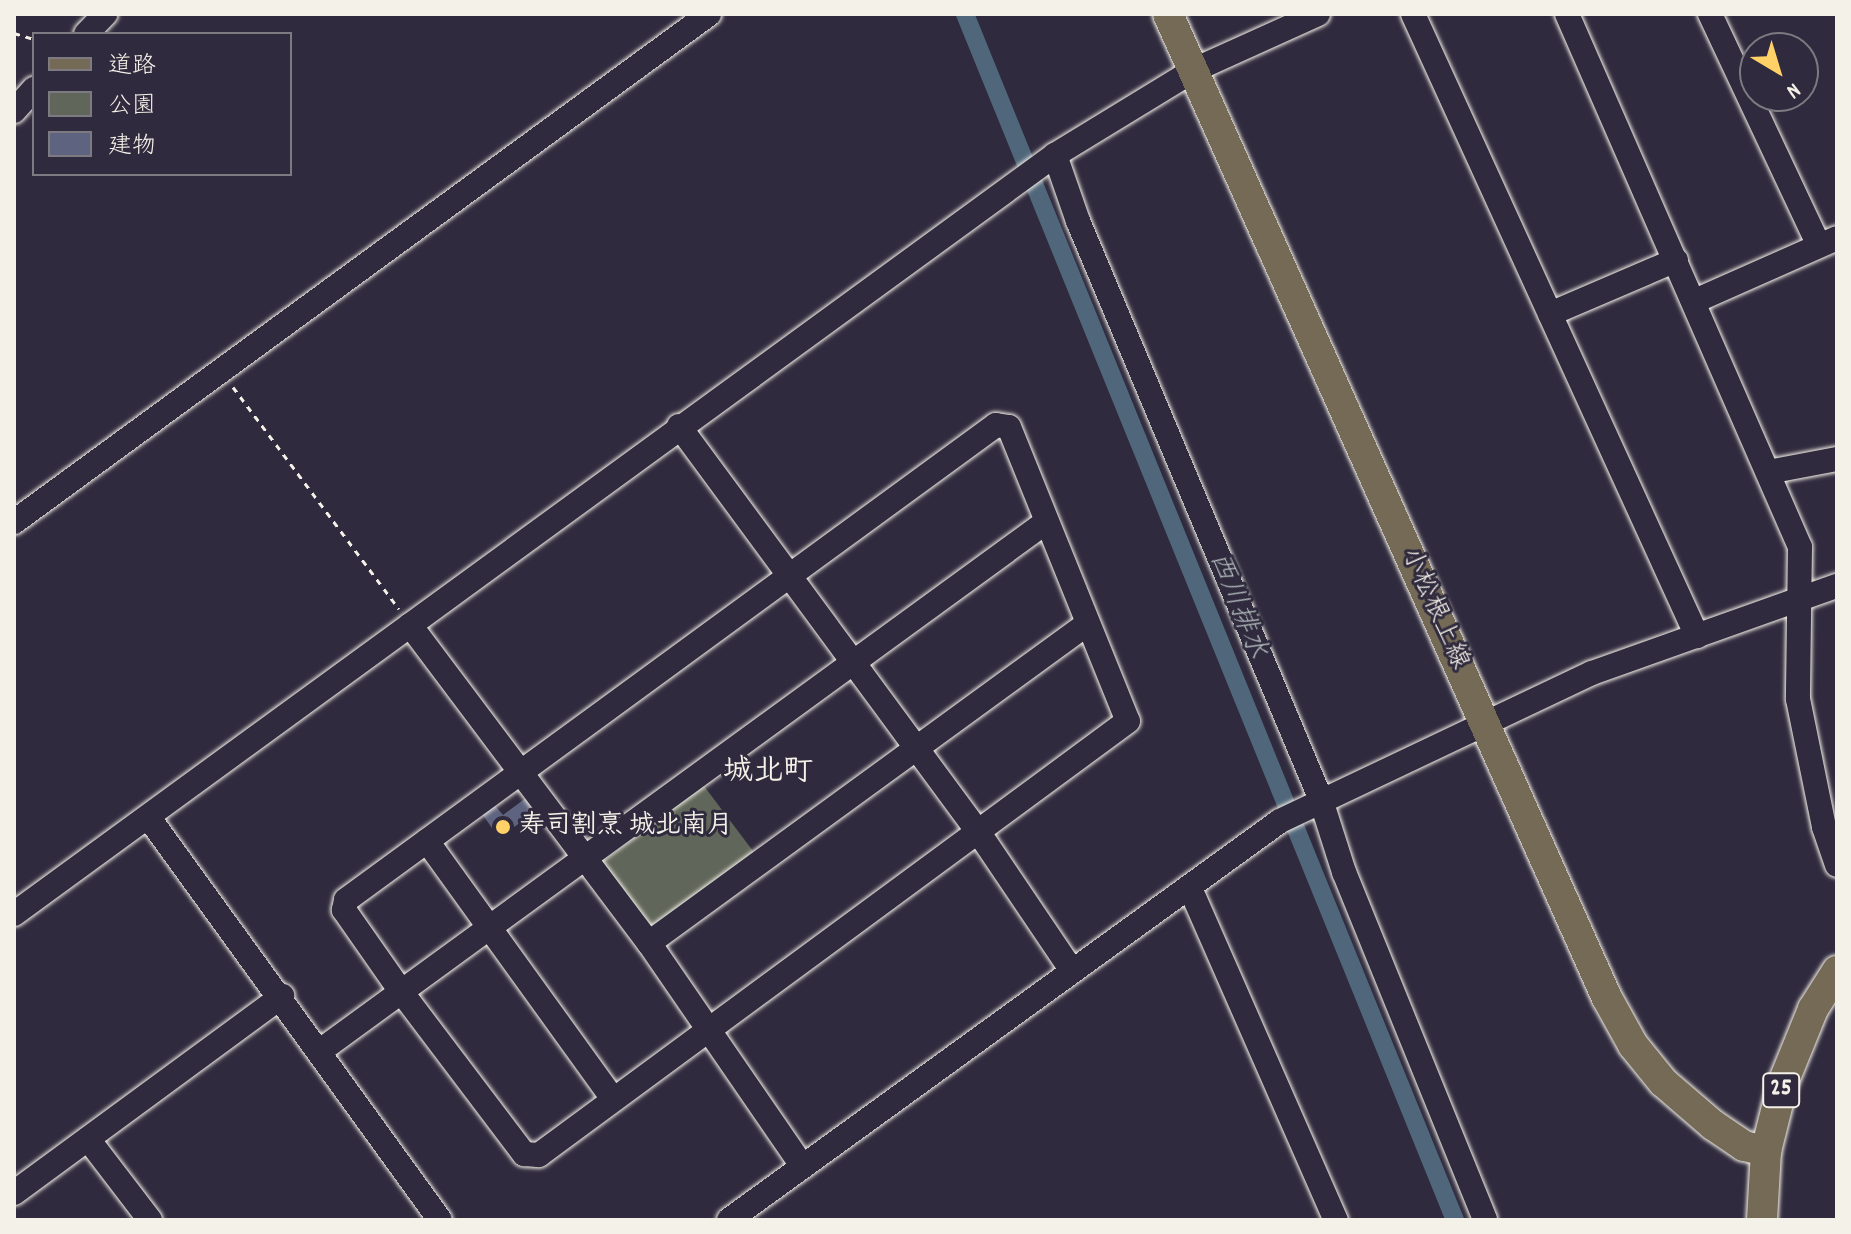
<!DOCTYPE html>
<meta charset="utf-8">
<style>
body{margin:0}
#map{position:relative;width:1851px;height:1234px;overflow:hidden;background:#2f2a3d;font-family:Dekko,"Klee One",sans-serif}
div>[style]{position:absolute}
.green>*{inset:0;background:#606659}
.canal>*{height:18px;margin:-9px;padding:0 9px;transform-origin:9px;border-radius:9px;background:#50677b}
.building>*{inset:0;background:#5e6380}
.path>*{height:3px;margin-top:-1.5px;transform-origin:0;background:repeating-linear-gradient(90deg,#f4f1e8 0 6px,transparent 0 12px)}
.roads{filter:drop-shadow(0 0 2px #f4f1e8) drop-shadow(0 0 2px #f4f1e8)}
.minor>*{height:24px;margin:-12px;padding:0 12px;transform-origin:12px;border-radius:12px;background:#2f2a3d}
.major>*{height:30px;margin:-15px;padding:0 15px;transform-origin:15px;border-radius:15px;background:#756a55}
.dots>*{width:22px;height:22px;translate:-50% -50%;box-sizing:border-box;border:4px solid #2f2a3d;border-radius:50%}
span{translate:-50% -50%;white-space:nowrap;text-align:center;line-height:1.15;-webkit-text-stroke:6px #2f2a3d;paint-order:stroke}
.shield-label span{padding:2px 6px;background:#2f2a3d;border:2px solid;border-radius:6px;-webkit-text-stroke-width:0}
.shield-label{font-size:24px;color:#f4f1e8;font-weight:700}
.street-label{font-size:26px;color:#f4f1e8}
.poi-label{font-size:26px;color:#f4f1e8;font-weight:700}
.left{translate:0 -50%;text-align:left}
.water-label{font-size:28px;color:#b2babc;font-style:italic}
.quarter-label{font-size:30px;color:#f4f1e8;font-weight:700}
.frame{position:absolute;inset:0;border:16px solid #f4f1e8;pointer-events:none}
.legend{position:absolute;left:32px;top:32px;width:260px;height:144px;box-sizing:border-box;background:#2f2a3d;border:2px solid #7e7a81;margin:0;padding:10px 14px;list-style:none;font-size:24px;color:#f4f1e8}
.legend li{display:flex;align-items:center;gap:16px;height:40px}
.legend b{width:40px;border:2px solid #7e7a81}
.north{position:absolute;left:1739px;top:32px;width:80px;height:80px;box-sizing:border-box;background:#2f2a3d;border:2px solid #7e7a81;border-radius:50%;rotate:142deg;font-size:22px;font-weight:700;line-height:32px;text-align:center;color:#f4f1e8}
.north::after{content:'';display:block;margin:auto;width:28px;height:36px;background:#ffd166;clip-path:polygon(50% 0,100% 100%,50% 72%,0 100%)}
</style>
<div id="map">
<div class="green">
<div style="clip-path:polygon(704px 786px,756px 855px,656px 927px,647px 926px,602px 862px)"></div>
</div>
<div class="canal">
<div style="left:965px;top:14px;width:1302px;rotate:67.89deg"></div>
</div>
<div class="building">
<div style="clip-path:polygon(530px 795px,540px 808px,499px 838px,480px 811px,492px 802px,503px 815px)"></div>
</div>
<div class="path">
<div style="left:14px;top:33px;width:21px;rotate:17deg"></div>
<div style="left:233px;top:387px;width:277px;rotate:53.2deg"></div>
</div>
<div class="roads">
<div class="minor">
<div style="left:1413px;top:14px;width:684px;rotate:65.46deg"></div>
<div style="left:1567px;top:14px;width:582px;rotate:66.39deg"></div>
<div style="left:1800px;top:547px;width:152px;rotate:90.8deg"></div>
<div style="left:1798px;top:699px;width:131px;rotate:78.5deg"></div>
<div style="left:1824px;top:827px;width:40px;rotate:71.1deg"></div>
<div style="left:1710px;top:14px;width:254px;rotate:64.8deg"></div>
<div style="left:86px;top:34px;width:28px;rotate:-46deg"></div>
<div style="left:14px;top:111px;width:30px;rotate:-48deg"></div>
<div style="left:1055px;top:155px;width:70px;rotate:70.8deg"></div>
<div style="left:1078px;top:221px;width:628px;rotate:67.23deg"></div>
<div style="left:1321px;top:800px;width:76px;rotate:72.3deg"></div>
<div style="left:1344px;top:872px;width:375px;rotate:67.9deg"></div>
<div style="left:1695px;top:301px;width:155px;rotate:-23.9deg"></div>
<div style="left:1550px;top:314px;width:137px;rotate:-23.2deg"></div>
<div style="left:996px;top:425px;width:13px;rotate:9deg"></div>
<div style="left:1009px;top:427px;width:317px;rotate:68deg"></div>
<div style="left:1128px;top:721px;width:732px;rotate:143.62deg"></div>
<div style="left:539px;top:1155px;width:15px;rotate:-176deg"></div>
<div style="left:524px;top:1154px;width:206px;rotate:-127.1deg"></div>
<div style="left:400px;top:990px;width:98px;rotate:-125deg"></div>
<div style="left:344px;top:910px;width:10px;rotate:-79deg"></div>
<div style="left:346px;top:900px;width:805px;rotate:-36.16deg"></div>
<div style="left:679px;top:426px;width:506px;rotate:53.61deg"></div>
<div style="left:979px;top:833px;width:166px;rotate:56deg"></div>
<div style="left:1768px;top:472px;width:70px;rotate:-10.7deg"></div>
<div style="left:14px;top:522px;width:861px;rotate:-36.16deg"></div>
<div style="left:410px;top:625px;width:398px;rotate:53.1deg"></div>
<div style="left:649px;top:943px;width:270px;rotate:55.5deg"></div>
<div style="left:149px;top:818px;width:496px;rotate:54.1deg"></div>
<div style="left:427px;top:841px;width:318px;rotate:54.2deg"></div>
<div style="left:1190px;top:888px;width:363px;rotate:66.3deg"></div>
<div style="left:14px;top:914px;width:1288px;rotate:-36.1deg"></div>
<div style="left:1055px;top:155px;width:163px;rotate:-31.4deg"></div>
<div style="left:1194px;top:70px;width:136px;rotate:-24.3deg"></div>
<div style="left:649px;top:943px;width:542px;rotate:-36.07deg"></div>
<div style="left:320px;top:1051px;width:898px;rotate:-36.08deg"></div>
<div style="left:88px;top:1139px;width:102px;rotate:52.6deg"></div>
<div style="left:14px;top:1193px;width:333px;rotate:-36.3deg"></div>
<div style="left:729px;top:1220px;width:680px;rotate:-35.91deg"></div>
<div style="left:1280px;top:821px;width:345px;rotate:-25.4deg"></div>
<div style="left:1592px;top:673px;width:260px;rotate:-19.6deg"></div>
</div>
<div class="major">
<div style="left:1168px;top:14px;width:1077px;rotate:65.96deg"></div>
<div style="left:1607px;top:998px;width:54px;rotate:61deg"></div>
<div style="left:1633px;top:1045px;width:48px;rotate:51deg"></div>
<div style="left:1663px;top:1082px;width:66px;rotate:40.7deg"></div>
<div style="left:1713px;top:1125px;width:37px;rotate:34deg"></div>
<div style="left:1744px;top:1146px;width:23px;rotate:13deg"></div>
<div style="left:1762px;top:1220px;width:69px;rotate:-86.7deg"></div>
<div style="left:1766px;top:1151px;width:70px;rotate:-76deg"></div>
<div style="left:1783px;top:1083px;width:80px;rotate:-67.9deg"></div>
<div style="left:1813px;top:1009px;width:45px;rotate:-57.7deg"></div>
</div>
</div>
<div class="dots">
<div style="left:503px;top:827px;background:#ffd166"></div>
</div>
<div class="shield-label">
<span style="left:1781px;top:1090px">25</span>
</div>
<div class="street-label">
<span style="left:1434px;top:609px;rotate:66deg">小松根上線</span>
</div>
<div class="poi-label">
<span class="left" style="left:519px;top:827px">寿司割烹 城北南月</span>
</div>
<div class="water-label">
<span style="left:1236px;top:606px;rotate:68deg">西川排水</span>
</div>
<div class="quarter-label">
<span style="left:768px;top:774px">城北町</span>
</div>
<div class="frame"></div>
<ul class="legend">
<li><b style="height:10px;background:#756a55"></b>道路</li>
<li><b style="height:22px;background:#606659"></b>公園</li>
<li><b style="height:22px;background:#5e6380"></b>建物</li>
</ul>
<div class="north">N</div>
</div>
